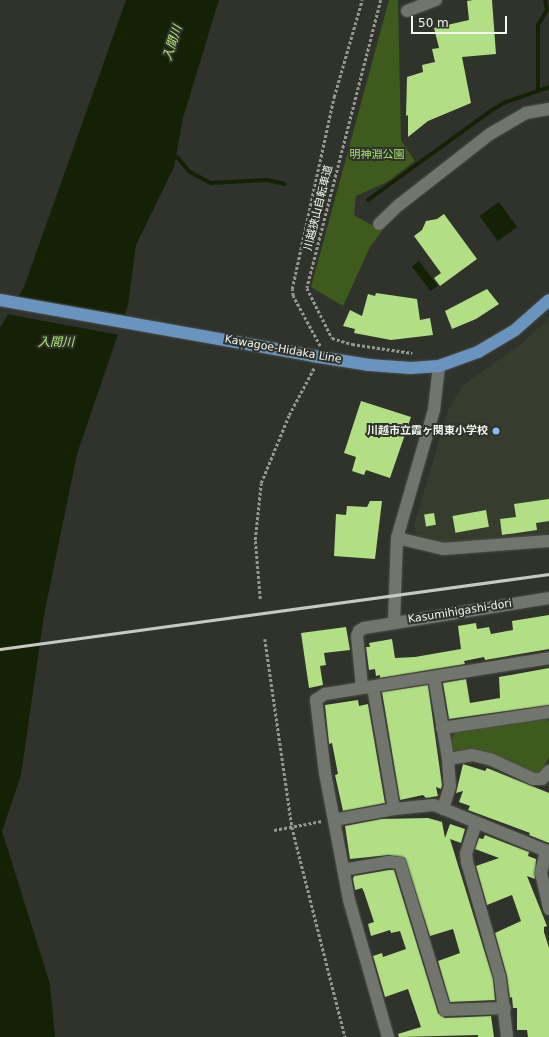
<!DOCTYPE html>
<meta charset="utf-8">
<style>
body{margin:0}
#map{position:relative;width:549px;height:1037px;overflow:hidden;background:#2f332b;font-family:"DejaVu Sans","Noto Sans JP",sans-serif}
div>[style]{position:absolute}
.built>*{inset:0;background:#363d2f}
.green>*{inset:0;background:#3f5a1d}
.water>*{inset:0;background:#152105;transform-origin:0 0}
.pier>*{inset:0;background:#2f332b}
.stream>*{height:4px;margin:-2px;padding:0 2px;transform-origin:2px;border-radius:2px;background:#152105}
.building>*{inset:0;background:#b2df84;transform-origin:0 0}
.path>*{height:2.5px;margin-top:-1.25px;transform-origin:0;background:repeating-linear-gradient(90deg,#959891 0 3px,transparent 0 5px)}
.roads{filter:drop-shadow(0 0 1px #4c4f48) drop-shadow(0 0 1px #4c4f48)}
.minor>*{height:12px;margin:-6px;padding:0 6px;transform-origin:6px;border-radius:6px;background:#71756d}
.major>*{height:12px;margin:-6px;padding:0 6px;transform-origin:6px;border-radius:6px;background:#6a94c0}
.rail>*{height:3px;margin:-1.5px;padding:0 1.5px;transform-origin:1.5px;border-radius:1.5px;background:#c6c9c3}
.dots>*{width:11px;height:11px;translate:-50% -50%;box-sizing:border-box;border:2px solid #2f332b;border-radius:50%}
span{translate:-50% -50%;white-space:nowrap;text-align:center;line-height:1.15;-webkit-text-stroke:4px #2f332b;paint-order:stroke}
.park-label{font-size:11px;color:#a9e16c}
.street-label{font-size:11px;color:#f3f5f0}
.poi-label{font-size:11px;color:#f3f5f0;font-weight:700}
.right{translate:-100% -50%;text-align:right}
.water-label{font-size:12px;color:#b4eb77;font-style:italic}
.scale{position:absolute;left:411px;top:16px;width:96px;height:18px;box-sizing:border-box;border:2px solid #f3f5f0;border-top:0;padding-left:5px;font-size:12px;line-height:14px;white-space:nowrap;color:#f3f5f0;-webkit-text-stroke:3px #2f332b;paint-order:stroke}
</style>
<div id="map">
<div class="built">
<div style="clip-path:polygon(549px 318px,549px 533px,499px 540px,438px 543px,418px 538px,414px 526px,448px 410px,463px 385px,520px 345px)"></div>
</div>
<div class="green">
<div style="clip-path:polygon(389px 0,398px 0,401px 140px,415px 161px,387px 182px,356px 196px,354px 215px,382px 231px,370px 247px,343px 306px,311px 287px)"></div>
<div style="clip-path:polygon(542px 717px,549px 721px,549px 757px,540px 774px,452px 750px,450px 741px,456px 730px)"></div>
</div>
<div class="water">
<div style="clip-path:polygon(126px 0,219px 0,183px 118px,174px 167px,136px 245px,128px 305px,77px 454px,44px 615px,21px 775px,2px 831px,50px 984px,55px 1037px,0 1037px,0 328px,24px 287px)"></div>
<div style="left:499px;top:202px;width:31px;height:24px;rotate:54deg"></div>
<div style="left:419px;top:261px;width:31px;height:9px;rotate:53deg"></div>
</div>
<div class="pier">
<div style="clip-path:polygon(17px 296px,127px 315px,120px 335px,6px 314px)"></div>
</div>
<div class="stream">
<div style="left:538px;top:91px;width:66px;rotate:-90deg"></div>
<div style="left:538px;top:25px;width:17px;rotate:-59deg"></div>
<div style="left:547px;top:10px;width:10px;rotate:-101deg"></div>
<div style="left:172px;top:157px;width:5px"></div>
<div style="left:177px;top:157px;width:20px;rotate:49deg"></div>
<div style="left:190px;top:172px;width:24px;rotate:28deg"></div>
<div style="left:211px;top:183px;width:56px;rotate:-3.1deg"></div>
<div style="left:267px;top:180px;width:18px;rotate:13deg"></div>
<div style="left:368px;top:200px;width:153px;rotate:-36deg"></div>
<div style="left:492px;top:110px;width:16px;rotate:-30deg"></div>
<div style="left:506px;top:102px;width:46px;rotate:-19.2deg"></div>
</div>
<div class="building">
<div style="clip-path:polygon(473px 0,492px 0,496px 54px,462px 57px,471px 103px,428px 121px,408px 137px,408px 115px,406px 116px,407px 77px,423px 72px,422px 65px,435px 62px,432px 49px,439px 48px,434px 28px,469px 20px,467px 1px)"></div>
<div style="clip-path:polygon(444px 214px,477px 259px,440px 286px,434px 278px,441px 273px,414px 236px,422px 230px,426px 221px,437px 219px)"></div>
<div style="clip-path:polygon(487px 289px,499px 304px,476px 319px,452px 329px,445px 311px)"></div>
<div style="clip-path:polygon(376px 293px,417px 299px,420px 320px,430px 318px,433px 335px,391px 340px,354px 333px,355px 329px,343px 326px,350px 310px,362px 316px,368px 294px,375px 296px)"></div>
<div style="clip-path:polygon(361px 401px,411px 417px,390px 478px,366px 470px,364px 475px,352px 471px,356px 457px,344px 453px)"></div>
<div style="clip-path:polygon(549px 499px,549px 521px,536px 523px,537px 530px,502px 535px,500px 519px,516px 517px,514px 504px)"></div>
<div style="clip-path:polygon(370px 501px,382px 501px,375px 559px,334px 556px,336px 514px,346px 515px,347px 506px,367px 507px)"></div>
<div style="left:486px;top:510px;width:17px;height:34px;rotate:80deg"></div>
<div style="left:434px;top:513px;width:12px;height:10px;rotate:81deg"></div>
<div style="clip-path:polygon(549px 615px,549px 649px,485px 660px,484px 657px,464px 661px,465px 664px,380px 678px,380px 675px,376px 676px,375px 669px,369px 670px,366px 647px,370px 647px,369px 643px,392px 639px,395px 658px,415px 657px,461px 649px,458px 626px,476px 623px,477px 629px,489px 627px,491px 634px,513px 630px,512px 621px)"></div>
<div style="clip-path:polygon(346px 627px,350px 650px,324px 653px,326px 665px,320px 666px,323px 685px,309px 688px,301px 633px)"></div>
<div style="clip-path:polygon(549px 668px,549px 705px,449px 719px,443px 683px,466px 679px,470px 703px,500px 698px,499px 677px)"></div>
<div style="clip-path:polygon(428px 685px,442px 785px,441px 789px,436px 787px,438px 796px,426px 798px,423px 795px,400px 800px,382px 692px)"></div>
<div style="clip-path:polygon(358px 700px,359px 706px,368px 704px,385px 803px,343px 811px,335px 775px,338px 774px,332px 743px,329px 744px,325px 705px)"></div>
<div style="clip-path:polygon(463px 764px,485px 771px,487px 768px,549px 793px,549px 843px,529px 835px,530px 833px,468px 810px,470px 806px,459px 802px,463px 791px,456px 793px)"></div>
<div style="clip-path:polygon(428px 818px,442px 822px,445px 838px,450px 824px,465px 829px,461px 843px,450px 839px,493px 979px,495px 1000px,450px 1002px,438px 961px,460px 953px,453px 929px,430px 936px,405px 858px,389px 855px,350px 859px,345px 826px,381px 819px)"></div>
<div style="clip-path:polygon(485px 835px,529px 852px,528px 856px,536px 859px,535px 879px,527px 876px,547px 926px,544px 927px,544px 932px,549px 948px,549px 1037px,528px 1037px,527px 1030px,517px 1030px,517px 1008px,513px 1008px,512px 997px,510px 998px,507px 976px,495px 933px,521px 921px,512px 895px,487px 905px,476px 866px,499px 858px,475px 849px,479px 838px,483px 839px)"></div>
<div style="clip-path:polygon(389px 870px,394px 870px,438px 1013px,445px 1018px,491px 1016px,494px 1037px,478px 1037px,478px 1035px,399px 1037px,398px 1034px,421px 1027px,408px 989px,385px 997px,373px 956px,382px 953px,383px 957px,406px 949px,400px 931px,391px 933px,390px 930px,371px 936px,368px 924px,374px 922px,364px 892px,362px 888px,355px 890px,353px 879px,354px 876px)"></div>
</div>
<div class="path">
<div style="left:381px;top:0;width:297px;rotate:104.4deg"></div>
<div style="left:307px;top:288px;width:56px;rotate:63.4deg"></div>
<div style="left:332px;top:338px;width:21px;rotate:17deg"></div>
<div style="left:352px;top:344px;width:61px;rotate:8.5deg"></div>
<div style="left:320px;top:346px;width:57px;rotate:-118.4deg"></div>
<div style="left:293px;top:296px;width:7px;rotate:-98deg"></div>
<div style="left:292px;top:289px;width:197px;rotate:-77.7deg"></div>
<div style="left:334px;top:97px;width:101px;rotate:-73.9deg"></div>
<div style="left:260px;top:599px;width:59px;rotate:-94.8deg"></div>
<div style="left:255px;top:540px;width:57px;rotate:-84deg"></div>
<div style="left:261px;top:483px;width:74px;rotate:-67.6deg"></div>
<div style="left:289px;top:415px;width:53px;rotate:-62deg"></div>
<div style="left:265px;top:639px;width:190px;rotate:81.8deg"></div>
<div style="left:292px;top:827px;width:217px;rotate:75.8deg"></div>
<div style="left:274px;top:830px;width:49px;rotate:-10.6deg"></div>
</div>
<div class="roads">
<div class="minor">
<div style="left:407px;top:11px;width:31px;rotate:-21deg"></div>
<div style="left:379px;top:224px;width:28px;rotate:-44deg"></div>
<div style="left:399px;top:205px;width:115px;rotate:-38deg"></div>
<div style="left:490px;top:134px;width:42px;rotate:-30.3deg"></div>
<div style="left:526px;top:113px;width:23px;rotate:-10deg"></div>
<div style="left:397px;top:538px;width:47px;rotate:13.4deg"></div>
<div style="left:443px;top:549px;width:106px;rotate:-4.3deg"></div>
<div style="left:394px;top:623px;width:85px;rotate:-88deg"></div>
<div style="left:397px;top:538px;width:133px;rotate:-73.9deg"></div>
<div style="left:434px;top:410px;width:44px;rotate:-83.5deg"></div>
<div style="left:434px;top:677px;width:83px;rotate:80.3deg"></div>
<div style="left:448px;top:759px;width:27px;rotate:86deg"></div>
<div style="left:450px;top:786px;width:24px;rotate:107deg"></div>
<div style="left:362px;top:687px;width:51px;rotate:-95.6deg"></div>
<div style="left:357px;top:636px;width:5px;rotate:-68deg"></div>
<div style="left:359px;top:631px;width:6px;rotate:-31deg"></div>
<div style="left:364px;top:628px;width:187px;rotate:-9.2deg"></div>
<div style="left:373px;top:687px;width:124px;rotate:80.2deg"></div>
<div style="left:394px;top:809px;width:40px;rotate:-5.7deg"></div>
<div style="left:434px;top:805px;width:124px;rotate:22.2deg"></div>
<div style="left:442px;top:728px;width:108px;rotate:-8.5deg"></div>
<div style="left:448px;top:759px;width:24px;rotate:-9deg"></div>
<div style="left:472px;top:755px;width:18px;rotate:13deg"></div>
<div style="left:490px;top:759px;width:47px;rotate:24.9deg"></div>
<div style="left:533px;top:779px;width:9px"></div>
<div style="left:542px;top:779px;width:11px;rotate:-49deg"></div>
<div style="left:334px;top:820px;width:61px;rotate:-10.4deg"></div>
<div style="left:476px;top:823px;width:32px;rotate:108deg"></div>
<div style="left:466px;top:853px;width:9px;rotate:84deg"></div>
<div style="left:467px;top:862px;width:121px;rotate:74.1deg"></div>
<div style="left:500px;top:978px;width:59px;rotate:83.2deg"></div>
<div style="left:546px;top:851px;width:23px;rotate:103deg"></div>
<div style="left:541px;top:873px;width:37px;rotate:77deg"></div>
<div style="left:343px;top:870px;width:47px;rotate:-9.9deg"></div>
<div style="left:389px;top:862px;width:11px;rotate:5deg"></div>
<div style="left:400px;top:863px;width:154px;rotate:73deg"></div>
<div style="left:445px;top:1010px;width:60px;rotate:-1.9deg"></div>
<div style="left:388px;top:1037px;width:142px;rotate:-105.9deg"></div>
<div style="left:349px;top:900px;width:129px;rotate:-100.7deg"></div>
<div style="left:325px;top:773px;width:74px;rotate:-97deg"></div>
<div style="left:316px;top:700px;width:11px;rotate:-34deg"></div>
<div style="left:325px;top:694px;width:227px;rotate:-9.1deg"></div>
</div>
<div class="major">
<div style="left:0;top:300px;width:318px;rotate:10.1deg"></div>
<div style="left:313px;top:356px;width:57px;rotate:9.1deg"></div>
<div style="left:369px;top:365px;width:42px;rotate:4.1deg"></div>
<div style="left:411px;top:368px;width:28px;rotate:-4deg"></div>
<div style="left:439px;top:366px;width:41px;rotate:-19.7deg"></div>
<div style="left:478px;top:352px;width:43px;rotate:-30.7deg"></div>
<div style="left:515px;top:330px;width:45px;rotate:-41.4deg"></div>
</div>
</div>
<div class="rail">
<div style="left:0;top:649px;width:554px;rotate:-7.78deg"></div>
</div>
<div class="dots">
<div style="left:496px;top:431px;background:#86bbfb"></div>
</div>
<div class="park-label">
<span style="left:377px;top:155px">明神淵公園</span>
</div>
<div class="street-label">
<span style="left:319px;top:208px;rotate:-76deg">川越狭山自転車道</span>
<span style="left:283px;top:350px;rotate:10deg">Kawagoe-Hidaka Line</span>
<span style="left:460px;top:612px;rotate:-9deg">Kasumihigashi-dori</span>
</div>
<div class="poi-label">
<span class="right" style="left:488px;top:431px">川越市立霞ヶ関東小学校</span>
</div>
<div class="water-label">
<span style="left:173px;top:43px;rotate:-72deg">入間川</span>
<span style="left:56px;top:343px">入間川</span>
</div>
<div class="scale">50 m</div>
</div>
